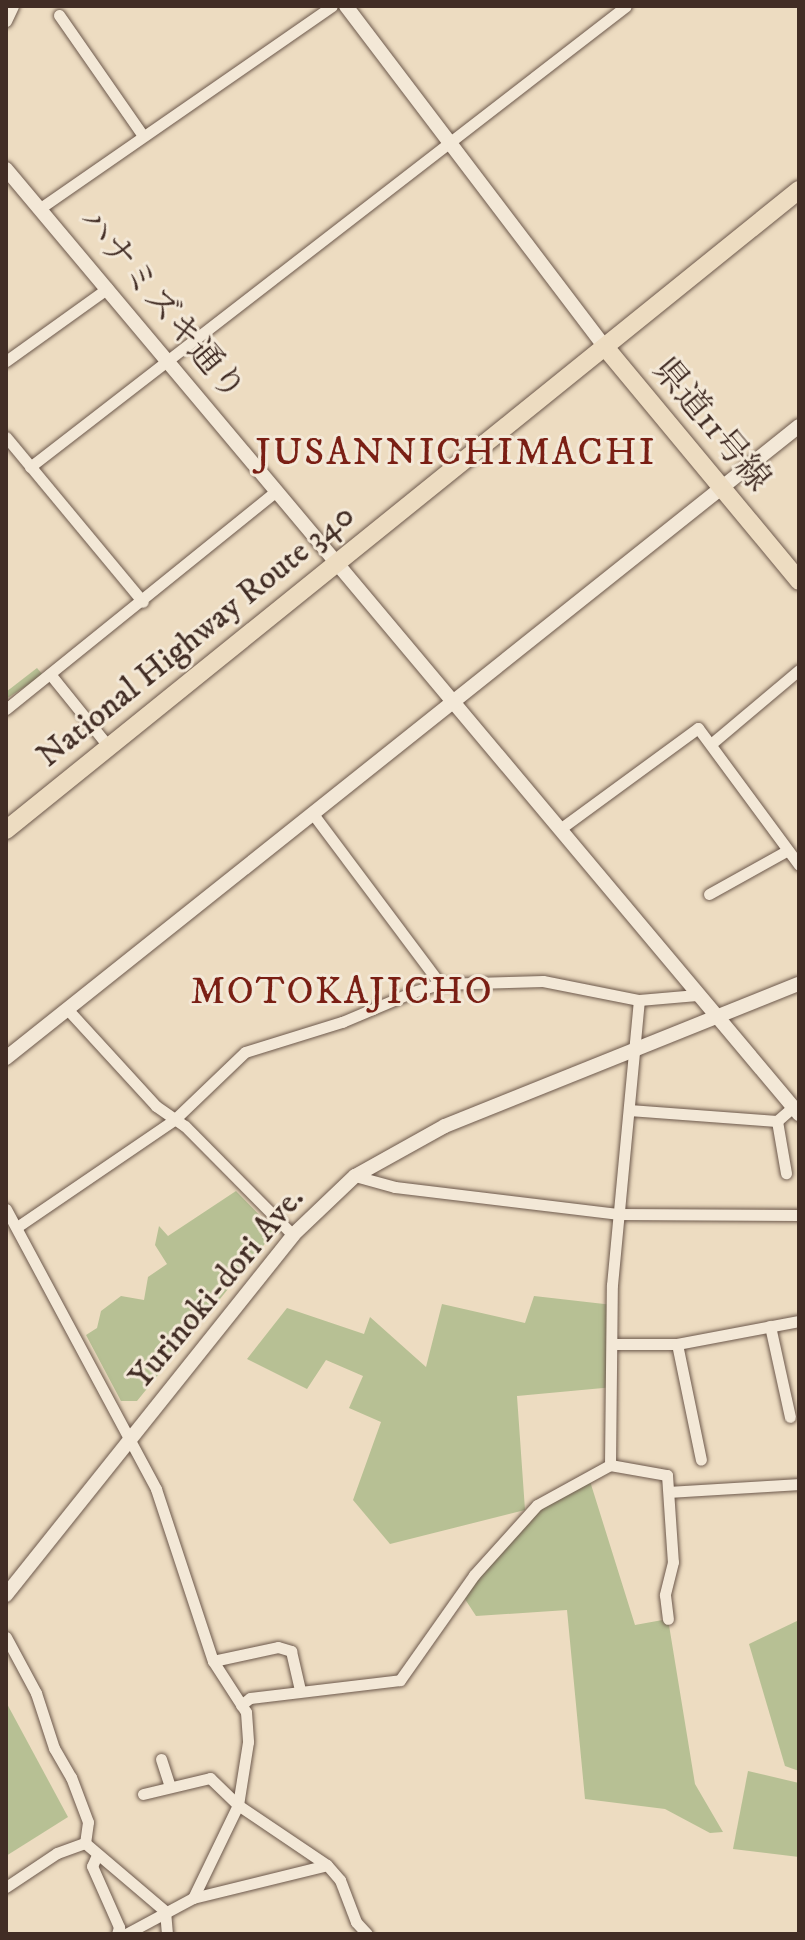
<!DOCTYPE html>
<meta charset="utf-8">
<style>
body{margin:0}
#map{position:relative;width:805px;height:1940px;overflow:hidden;background:#eddcc1;font-family:"IM FELL DW Pica","Noto Serif JP",serif}
div>[style]{position:absolute}
.green>*{inset:0;background:#b7c094}
.roads{filter:drop-shadow(0 0 2px #6d594c) drop-shadow(0 0 2px #6d594c)}
.minor>*{height:11px;margin:-5.5px;padding:0 5.5px;transform-origin:5.5px;border-radius:5.5px;background:#f3e8d7}
.tertiary>*{height:14px;margin:-7px;padding:0 7px;transform-origin:7px;border-radius:7px;background:#f3e8d7}
.primary>*{height:18px;margin:-9px;padding:0 9px;transform-origin:9px;border-radius:9px;background:#eddcc1}
.trunk>*{height:18px;margin:-9px;padding:0 9px;transform-origin:9px;border-radius:9px;background:#eddcc1}
span{translate:-50% -50%;white-space:nowrap;text-align:center;line-height:1.15;-webkit-text-stroke:6px #f3e8d7;paint-order:stroke}
.street-label{font-size:34px;color:#422d25}
.quarter-label{font-size:38px;color:#7a1f14;letter-spacing:2px}
.frame{position:absolute;inset:0;border:8px solid #422d25;pointer-events:none}
</style>
<div id="map">
<div class="green">
<div style="clip-path:polygon(37px 668px,43px 675px,6px 699px,6px 692px)"></div>
<div style="clip-path:polygon(236px 1191px,272px 1228px,272px 1235px,137px 1401px,121px 1401px,86px 1335px,97px 1328px,101px 1311px,121px 1296px,144px 1300px,148px 1277px,167px 1264px,155px 1245px,159px 1226px,168px 1236px)"></div>
<div style="clip-path:polygon(534px 1296px,613px 1305px,614px 1387px,517px 1396px,525px 1510px,390px 1544px,353px 1500px,381px 1422px,349px 1408px,363px 1376px,326px 1360px,307px 1389px,247px 1359px,287px 1308px,364px 1334px,370px 1317px,426px 1367px,442px 1304px,525px 1323px)"></div>
<div style="clip-path:polygon(589px 1478px,635px 1625px,668px 1619px,695px 1784px,723px 1832px,710px 1833px,665px 1809px,585px 1799px,567px 1610px,476px 1616px,461px 1593px,537px 1505px)"></div>
<div style="clip-path:polygon(799px 1620px,799px 1771px,785px 1766px,749px 1644px)"></div>
<div style="clip-path:polygon(6px 1702px,68px 1817px,6px 1856px)"></div>
<div style="clip-path:polygon(748px 1771px,799px 1783px,799px 1857px,733px 1849px)"></div>
</div>
<div class="roads">
<div class="minor">
<div style="left:59px;top:15px;width:147px;rotate:55.2deg"></div>
<div style="left:6px;top:21px;width:17px;rotate:-65deg"></div>
<div style="left:39px;top:209px;width:356px;rotate:-34.7deg"></div>
<div style="left:6px;top:361px;width:125px;rotate:-35.6deg"></div>
<div style="left:6px;top:437px;width:214px;rotate:50.3deg"></div>
<div style="left:30px;top:467px;width:753px;rotate:-37.72deg"></div>
<div style="left:50px;top:674px;width:94px;rotate:51.1deg"></div>
<div style="left:6px;top:709px;width:347px;rotate:-38.9deg"></div>
<div style="left:711px;top:744px;width:115px;rotate:-40.1deg"></div>
<div style="left:313px;top:814px;width:212px;rotate:53.2deg"></div>
<div style="left:560px;top:829px;width:171px;rotate:-36.2deg"></div>
<div style="left:698px;top:728px;width:170px;rotate:53.6deg"></div>
<div style="left:709px;top:894px;width:90px;rotate:-29.1deg"></div>
<div style="left:69px;top:1011px;width:129px;rotate:47.5deg"></div>
<div style="left:156px;top:1106px;width:35px;rotate:35deg"></div>
<div style="left:185px;top:1126px;width:153px;rotate:45.3deg"></div>
<div style="left:629px;top:1110px;width:148px;rotate:4.3deg"></div>
<div style="left:777px;top:1121px;width:21px;rotate:-41deg"></div>
<div style="left:777px;top:1121px;width:53px;rotate:80.2deg"></div>
<div style="left:355px;top:1176px;width:41px;rotate:15.4deg"></div>
<div style="left:395px;top:1187px;width:224px;rotate:6.9deg"></div>
<div style="left:617px;top:1214px;width:182px;rotate:0.3deg"></div>
<div style="left:6px;top:1209px;width:318px;rotate:61.8deg"></div>
<div style="left:156px;top:1489px;width:181px;rotate:71.7deg"></div>
<div style="left:213px;top:1661px;width:61px;rotate:57.1deg"></div>
<div style="left:246px;top:1712px;width:30px;rotate:86deg"></div>
<div style="left:248px;top:1742px;width:64px;rotate:99deg"></div>
<div style="left:238px;top:1805px;width:103px;rotate:115.8deg"></div>
<div style="left:193px;top:1898px;width:76px;rotate:151.8deg"></div>
<div style="left:17px;top:1227px;width:190px;rotate:-34.3deg"></div>
<div style="left:174px;top:1120px;width:98px;rotate:-43.8deg"></div>
<div style="left:245px;top:1052px;width:102px;rotate:-17.2deg"></div>
<div style="left:342px;top:1022px;width:77px;rotate:-22.9deg"></div>
<div style="left:413px;top:992px;width:28px;rotate:-17deg"></div>
<div style="left:440px;top:984px;width:103px;rotate:-1.7deg"></div>
<div style="left:543px;top:981px;width:98px;rotate:11.2deg"></div>
<div style="left:639px;top:1000px;width:58px;rotate:-4.9deg"></div>
<div style="left:770px;top:1326px;width:93px;rotate:77.6deg"></div>
<div style="left:615px;top:1344px;width:62px"></div>
<div style="left:677px;top:1344px;width:124px;rotate:-10.7deg"></div>
<div style="left:677px;top:1344px;width:118px;rotate:78.3deg"></div>
<div style="left:610px;top:1465px;width:58px;rotate:10deg"></div>
<div style="left:667px;top:1475px;width:87px;rotate:86.1deg"></div>
<div style="left:673px;top:1562px;width:34px;rotate:104deg"></div>
<div style="left:665px;top:1595px;width:24px;rotate:83deg"></div>
<div style="left:669px;top:1492px;width:130px;rotate:-3.5deg"></div>
<div style="left:6px;top:1637px;width:64px;rotate:61.8deg"></div>
<div style="left:36px;top:1693px;width:58px;rotate:71.9deg"></div>
<div style="left:54px;top:1748px;width:34px;rotate:60deg"></div>
<div style="left:71px;top:1777px;width:48px;rotate:69.3deg"></div>
<div style="left:88px;top:1822px;width:21px;rotate:98deg"></div>
<div style="left:213px;top:1661px;width:66px;rotate:-12.2deg"></div>
<div style="left:278px;top:1647px;width:14px;rotate:17deg"></div>
<div style="left:291px;top:1651px;width:40px;rotate:77deg"></div>
<div style="left:241px;top:1705px;width:11px;rotate:-38deg"></div>
<div style="left:250px;top:1698px;width:151px;rotate:-6.8deg"></div>
<div style="left:400px;top:1680px;width:128px;rotate:-54.8deg"></div>
<div style="left:474px;top:1575px;width:94px;rotate:-48deg"></div>
<div style="left:537px;top:1505px;width:83px;rotate:-28.7deg"></div>
<div style="left:610px;top:1465px;width:180px;rotate:-89.4deg"></div>
<div style="left:612px;top:1285px;width:286px;rotate:-84.6deg"></div>
<div style="left:161px;top:1759px;width:29px;rotate:72deg"></div>
<div style="left:143px;top:1794px;width:69px;rotate:-13.4deg"></div>
<div style="left:210px;top:1778px;width:39px;rotate:44deg"></div>
<div style="left:238px;top:1805px;width:107px;rotate:34deg"></div>
<div style="left:327px;top:1865px;width:20px;rotate:49deg"></div>
<div style="left:340px;top:1880px;width:45px;rotate:69.1deg"></div>
<div style="left:356px;top:1922px;width:16px;rotate:47deg"></div>
<div style="left:85px;top:1843px;width:105px;rotate:40.4deg"></div>
<div style="left:165px;top:1911px;width:23px;rotate:85deg"></div>
<div style="left:97px;top:1855px;width:12px;rotate:114deg"></div>
<div style="left:92px;top:1866px;width:67px;rotate:66.1deg"></div>
<div style="left:119px;top:1927px;width:7px;rotate:106deg"></div>
<div style="left:6px;top:1887px;width:61px;rotate:-33.7deg"></div>
<div style="left:57px;top:1853px;width:30px;rotate:-20deg"></div>
<div style="left:193px;top:1898px;width:138px;rotate:-13.8deg"></div>
</div>
<div class="tertiary">
<div style="left:346px;top:6px;width:428px;rotate:52.8deg"></div>
<div style="left:6px;top:169px;width:1234px;rotate:50deg"></div>
<div style="left:6px;top:1058px;width:1014px;rotate:-38.55deg"></div>
<div style="left:6px;top:1595px;width:460px;rotate:-51.4deg"></div>
<div style="left:293px;top:1235px;width:86px;rotate:-43.6deg"></div>
<div style="left:355px;top:1176px;width:103px;rotate:-29.1deg"></div>
<div style="left:445px;top:1126px;width:381px;rotate:-21.9deg"></div>
</div>
<div class="primary">
<div style="left:605px;top:347px;width:304px;rotate:50.3deg"></div>
</div>
<div class="trunk">
<div style="left:6px;top:830px;width:1019px;rotate:-38.91deg"></div>
</div>
</div>
<div class="street-label">
<span style="left:161px;top:305px;rotate:50deg">ハナミズキ通り</span>
<span style="left:711px;top:425px;rotate:50deg">県道11号線</span>
<span style="left:196px;top:636px;rotate:-39deg">National Highway Route 340</span>
<span style="left:217px;top:1288px;rotate:-50deg">Yurinoki-dori Ave.</span>
</div>
<div class="quarter-label">
<span style="left:456px;top:454px">JUSANNICHIMACHI</span>
<span style="left:342px;top:993px">MOTOKAJICHO</span>
</div>
<div class="frame"></div>
</div>
